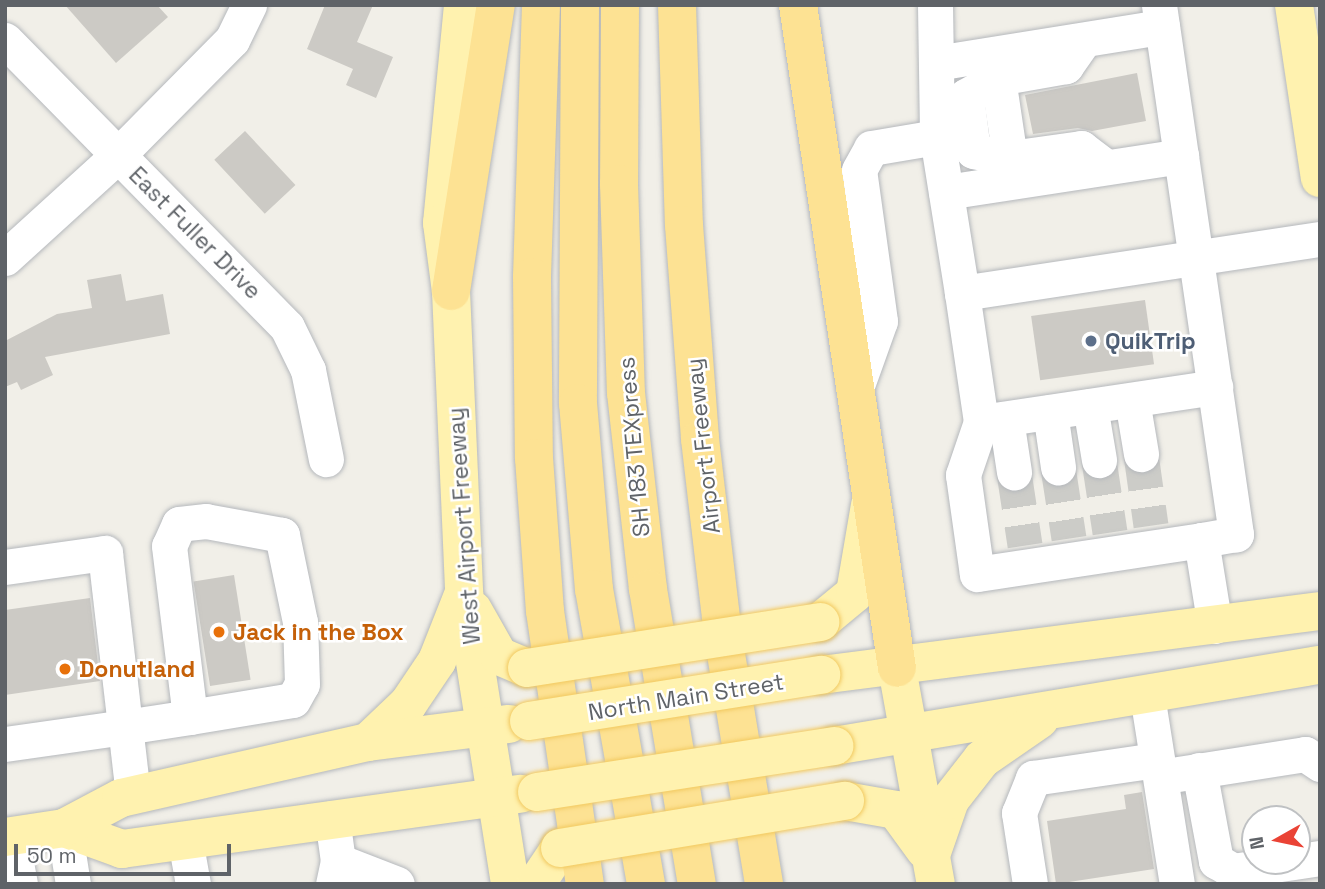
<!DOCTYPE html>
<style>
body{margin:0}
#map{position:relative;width:1325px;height:889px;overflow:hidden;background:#f1efe8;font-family:"Space Grotesk",sans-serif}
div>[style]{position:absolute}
.building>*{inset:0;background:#cccac5;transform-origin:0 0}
.minor-tunnel>*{height:35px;margin-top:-17.5px;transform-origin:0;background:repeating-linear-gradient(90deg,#ccccc8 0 35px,transparent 0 53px)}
.roads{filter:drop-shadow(0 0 2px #b5b8bc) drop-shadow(0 0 2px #b5b8bc)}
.minor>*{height:35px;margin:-17.5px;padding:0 17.5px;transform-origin:17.5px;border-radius:17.5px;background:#fff}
.major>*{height:38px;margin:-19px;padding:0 19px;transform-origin:19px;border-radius:19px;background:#fff2af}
.highway>*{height:38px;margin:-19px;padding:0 19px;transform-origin:19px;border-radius:19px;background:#fde293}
.bridges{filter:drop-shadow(0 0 2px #f2c960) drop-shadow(0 0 2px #f2c960)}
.major-bridge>*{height:38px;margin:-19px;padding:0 19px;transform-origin:19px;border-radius:19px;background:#fff2af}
.dots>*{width:19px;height:19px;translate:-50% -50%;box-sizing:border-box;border:4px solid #fff;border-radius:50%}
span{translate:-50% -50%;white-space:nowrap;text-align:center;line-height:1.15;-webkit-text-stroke:5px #fff;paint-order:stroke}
.street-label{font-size:23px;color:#5f6368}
.service-label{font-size:23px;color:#4e5e75;font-weight:700}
.left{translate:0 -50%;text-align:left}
.food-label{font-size:23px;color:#c56008;font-weight:700}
.frame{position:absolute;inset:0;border:7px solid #5f6368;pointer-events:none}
.north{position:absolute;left:1241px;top:805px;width:70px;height:70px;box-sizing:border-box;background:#fff;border:2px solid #bfc1c3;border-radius:50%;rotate:261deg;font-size:19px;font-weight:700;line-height:28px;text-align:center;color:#5f6368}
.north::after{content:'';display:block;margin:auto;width:24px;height:32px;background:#ea4335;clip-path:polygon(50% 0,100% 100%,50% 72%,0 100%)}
.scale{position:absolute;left:14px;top:844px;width:217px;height:32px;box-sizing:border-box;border:4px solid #5f6368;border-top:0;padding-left:9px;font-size:21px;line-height:24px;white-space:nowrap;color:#5f6368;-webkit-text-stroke:5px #fff;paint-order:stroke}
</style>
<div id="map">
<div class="building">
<div style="clip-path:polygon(65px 5px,157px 5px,168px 17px,116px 63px)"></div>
<div style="clip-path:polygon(325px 5px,373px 5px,357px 42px,393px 57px,376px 98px,346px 85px,353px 69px,307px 49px)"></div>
<div style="clip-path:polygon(1137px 73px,1146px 121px,1092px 131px,1078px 128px,1033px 134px,1025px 95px)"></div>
<div style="left:245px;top:131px;width:74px;height:42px;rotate:47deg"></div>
<div style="clip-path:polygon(121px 274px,126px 301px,163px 294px,170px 334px,45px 357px,53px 375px,21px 390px,17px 382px,5px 387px,5px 341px,57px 314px,92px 308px,87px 280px)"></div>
<div style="left:1145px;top:300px;width:65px;height:115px;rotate:82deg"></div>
<div style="left:234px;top:575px;width:106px;height:41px;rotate:81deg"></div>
<div style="clip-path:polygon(90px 598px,100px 681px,5px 695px,5px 610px)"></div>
<div style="clip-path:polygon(1142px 792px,1154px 869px,1056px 884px,1047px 821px,1126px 809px,1124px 795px)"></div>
</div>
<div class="minor-tunnel">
<div style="left:1141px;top:454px;width:72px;rotate:82deg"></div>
<div style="left:1099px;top:460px;width:73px;rotate:81.3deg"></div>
<div style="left:1058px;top:467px;width:72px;rotate:81.2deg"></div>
<div style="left:1014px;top:472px;width:74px;rotate:81.4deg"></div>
</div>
<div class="roads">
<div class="minor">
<div style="left:935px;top:5px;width:132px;rotate:89.1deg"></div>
<div style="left:937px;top:137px;width:158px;rotate:80.9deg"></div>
<div style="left:962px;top:293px;width:362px;rotate:-8.6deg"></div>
<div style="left:1159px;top:5px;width:535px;rotate:81.72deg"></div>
<div style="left:1236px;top:534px;width:36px;rotate:170deg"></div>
<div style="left:1201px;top:540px;width:87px;rotate:80.8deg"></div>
<div style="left:5px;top:40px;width:402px;rotate:45.5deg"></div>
<div style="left:287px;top:327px;width:48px;rotate:64deg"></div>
<div style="left:308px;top:370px;width:91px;rotate:78.6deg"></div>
<div style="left:1084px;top:40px;width:32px;rotate:125deg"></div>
<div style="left:1066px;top:66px;width:69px;rotate:170deg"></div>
<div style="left:998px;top:78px;width:81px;rotate:81.5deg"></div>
<div style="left:1010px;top:158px;width:72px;rotate:-8deg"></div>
<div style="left:1081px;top:148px;width:31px;rotate:37deg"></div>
<div style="left:936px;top:63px;width:229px;rotate:-9.1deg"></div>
<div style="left:998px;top:78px;width:37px;rotate:151deg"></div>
<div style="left:966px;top:96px;width:55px;rotate:82.7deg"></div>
<div style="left:973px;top:151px;width:38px;rotate:11deg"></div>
<div style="left:946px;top:192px;width:238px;rotate:-8.7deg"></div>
<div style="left:5px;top:258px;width:153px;rotate:-42.3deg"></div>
<div style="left:118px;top:155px;width:162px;rotate:-45.3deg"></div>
<div style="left:232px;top:40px;width:39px;rotate:-64deg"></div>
<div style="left:962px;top:293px;width:130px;rotate:81.6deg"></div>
<div style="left:981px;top:422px;width:56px;rotate:108.8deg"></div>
<div style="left:963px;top:475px;width:100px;rotate:82deg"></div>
<div style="left:977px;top:574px;width:227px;rotate:-8.6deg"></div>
<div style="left:856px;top:388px;width:71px;rotate:-70.3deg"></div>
<div style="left:880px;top:321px;width:152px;rotate:-97.9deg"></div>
<div style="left:859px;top:170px;width:25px;rotate:-61deg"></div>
<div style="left:871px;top:148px;width:67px;rotate:-9.5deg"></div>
<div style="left:1132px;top:400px;width:55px;rotate:80.5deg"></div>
<div style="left:1090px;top:406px;width:55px;rotate:80.5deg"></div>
<div style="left:1050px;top:412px;width:56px;rotate:81.7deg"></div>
<div style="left:1006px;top:419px;width:54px;rotate:81.4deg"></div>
<div style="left:981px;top:422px;width:237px;rotate:-8.5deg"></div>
<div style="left:5px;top:567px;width:101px;rotate:-8deg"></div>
<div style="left:105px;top:553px;width:244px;rotate:83.4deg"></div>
<div style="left:1147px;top:695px;width:191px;rotate:81deg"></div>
<div style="left:5px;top:744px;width:121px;rotate:-8.1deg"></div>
<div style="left:125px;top:727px;width:66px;rotate:-8.7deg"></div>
<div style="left:190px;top:717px;width:104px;rotate:-9.4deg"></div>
<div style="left:293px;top:700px;width:18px;rotate:-61deg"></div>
<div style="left:302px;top:684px;width:62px;rotate:-91.8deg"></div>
<div style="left:300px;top:622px;width:89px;rotate:-101.7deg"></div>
<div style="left:282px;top:535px;width:77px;rotate:-169.6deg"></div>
<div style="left:206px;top:521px;width:27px;rotate:174deg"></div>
<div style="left:179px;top:524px;width:24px;rotate:114deg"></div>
<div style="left:169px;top:546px;width:172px;rotate:83deg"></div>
<div style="left:1199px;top:770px;width:93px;rotate:79.4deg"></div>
<div style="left:1216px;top:861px;width:20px;rotate:30deg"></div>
<div style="left:1233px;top:871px;width:88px;rotate:-8.5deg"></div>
<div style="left:1178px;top:774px;width:129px;rotate:-8.9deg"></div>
<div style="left:1305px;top:754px;width:18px;rotate:34deg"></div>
<div style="left:332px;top:818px;width:43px;rotate:82.1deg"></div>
<div style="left:338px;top:861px;width:24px;rotate:102deg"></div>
<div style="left:64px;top:828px;width:57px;rotate:80.9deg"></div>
<div style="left:11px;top:836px;width:49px;rotate:79.4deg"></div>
<div style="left:185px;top:840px;width:45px;rotate:79.7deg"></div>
<div style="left:338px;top:861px;width:63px;rotate:21.3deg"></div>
<div style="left:1030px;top:884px;width:72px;rotate:-98.8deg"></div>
<div style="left:1019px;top:813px;width:38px;rotate:-68deg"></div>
<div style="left:1033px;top:778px;width:125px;rotate:-8.3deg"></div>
</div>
<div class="major">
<div style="left:463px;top:5px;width:219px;rotate:95.5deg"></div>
<div style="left:442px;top:223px;width:69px;rotate:82.5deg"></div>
<div style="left:451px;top:291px;width:302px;rotate:87.5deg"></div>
<div style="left:464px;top:593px;width:295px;rotate:81deg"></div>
<div style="left:1294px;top:5px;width:175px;rotate:81.5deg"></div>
<div style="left:473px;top:610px;width:53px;rotate:60.5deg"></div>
<div style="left:499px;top:656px;width:30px;rotate:23deg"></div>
<div style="left:820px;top:622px;width:45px;rotate:-39.6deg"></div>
<div style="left:855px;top:593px;width:89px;rotate:-80.3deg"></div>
<div style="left:897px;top:668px;width:219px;rotate:79.8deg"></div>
<div style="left:821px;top:675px;width:503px;rotate:-7.31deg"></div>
<div style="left:368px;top:742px;width:55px;rotate:-43.5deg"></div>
<div style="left:408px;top:704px;width:52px;rotate:-56deg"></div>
<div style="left:437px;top:661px;width:71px;rotate:-68.5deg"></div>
<div style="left:834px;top:746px;width:493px;rotate:-9.5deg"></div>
<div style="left:845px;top:801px;width:52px;rotate:10deg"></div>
<div style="left:896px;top:810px;width:49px;rotate:54.1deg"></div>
<div style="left:64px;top:828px;width:62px;rotate:19.9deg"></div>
<div style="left:122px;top:849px;width:402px;rotate:-7.9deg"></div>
<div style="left:5px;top:837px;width:60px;rotate:-8.7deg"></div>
<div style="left:64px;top:828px;width:64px;rotate:-27.8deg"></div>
<div style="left:121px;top:798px;width:253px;rotate:-12.8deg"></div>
<div style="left:368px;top:742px;width:142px;rotate:-7.3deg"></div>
<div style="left:931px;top:855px;width:58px;rotate:-70.9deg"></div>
<div style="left:950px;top:800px;width:52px;rotate:-52deg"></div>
<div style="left:982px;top:759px;width:70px;rotate:-34.6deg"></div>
<div style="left:536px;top:884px;width:43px;rotate:-56.3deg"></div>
</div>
<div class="highway">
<div style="left:541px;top:5px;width:272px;rotate:91.9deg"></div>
<div style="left:532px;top:277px;width:181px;rotate:89.4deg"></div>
<div style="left:534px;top:458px;width:153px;rotate:85.9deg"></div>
<div style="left:545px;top:611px;width:276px;rotate:81.7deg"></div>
<div style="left:580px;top:5px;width:398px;rotate:90.3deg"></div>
<div style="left:578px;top:403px;width:187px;rotate:85.1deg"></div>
<div style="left:594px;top:589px;width:300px;rotate:80deg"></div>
<div style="left:620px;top:5px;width:179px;rotate:90.3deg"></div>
<div style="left:619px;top:184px;width:209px;rotate:88.1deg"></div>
<div style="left:626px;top:393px;width:197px;rotate:83.6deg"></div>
<div style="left:648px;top:589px;width:299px;rotate:80.6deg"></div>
<div style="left:677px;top:5px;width:220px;rotate:88.2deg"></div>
<div style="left:684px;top:225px;width:215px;rotate:85.7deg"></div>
<div style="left:700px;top:439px;width:198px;rotate:83.3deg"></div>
<div style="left:723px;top:636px;width:251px;rotate:80.6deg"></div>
<div style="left:798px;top:5px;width:670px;rotate:81.51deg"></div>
<div style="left:451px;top:291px;width:290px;rotate:-81.1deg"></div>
</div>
</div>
<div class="bridges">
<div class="major-bridge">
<div style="left:527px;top:668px;width:297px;rotate:-8.9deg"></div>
<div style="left:529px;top:721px;width:296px;rotate:-9deg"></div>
<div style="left:537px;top:792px;width:301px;rotate:-8.8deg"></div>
<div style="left:560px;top:848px;width:289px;rotate:-9.4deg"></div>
</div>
</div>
<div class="dots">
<div style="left:1091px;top:341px;background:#5c6f8a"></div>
<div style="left:219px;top:632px;background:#e8710a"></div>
<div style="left:65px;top:669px;background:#e8710a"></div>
</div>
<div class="street-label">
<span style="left:195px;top:233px;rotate:45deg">East Fuller Drive</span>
<span style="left:703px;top:446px;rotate:-96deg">Airport Freeway</span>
<span style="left:634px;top:447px;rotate:-95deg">SH 183 TEXpress</span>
<span style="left:464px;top:526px;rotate:-94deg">West Airport Freeway</span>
<span style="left:686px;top:697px;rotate:-9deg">North Main Street</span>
</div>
<div class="service-label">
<span class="left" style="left:1105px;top:341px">QuikTrip</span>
</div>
<div class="food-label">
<span class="left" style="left:233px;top:632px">Jack in the Box</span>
<span class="left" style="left:79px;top:669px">Donutland</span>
</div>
<div class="frame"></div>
<div class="north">N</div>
<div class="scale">50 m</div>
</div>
